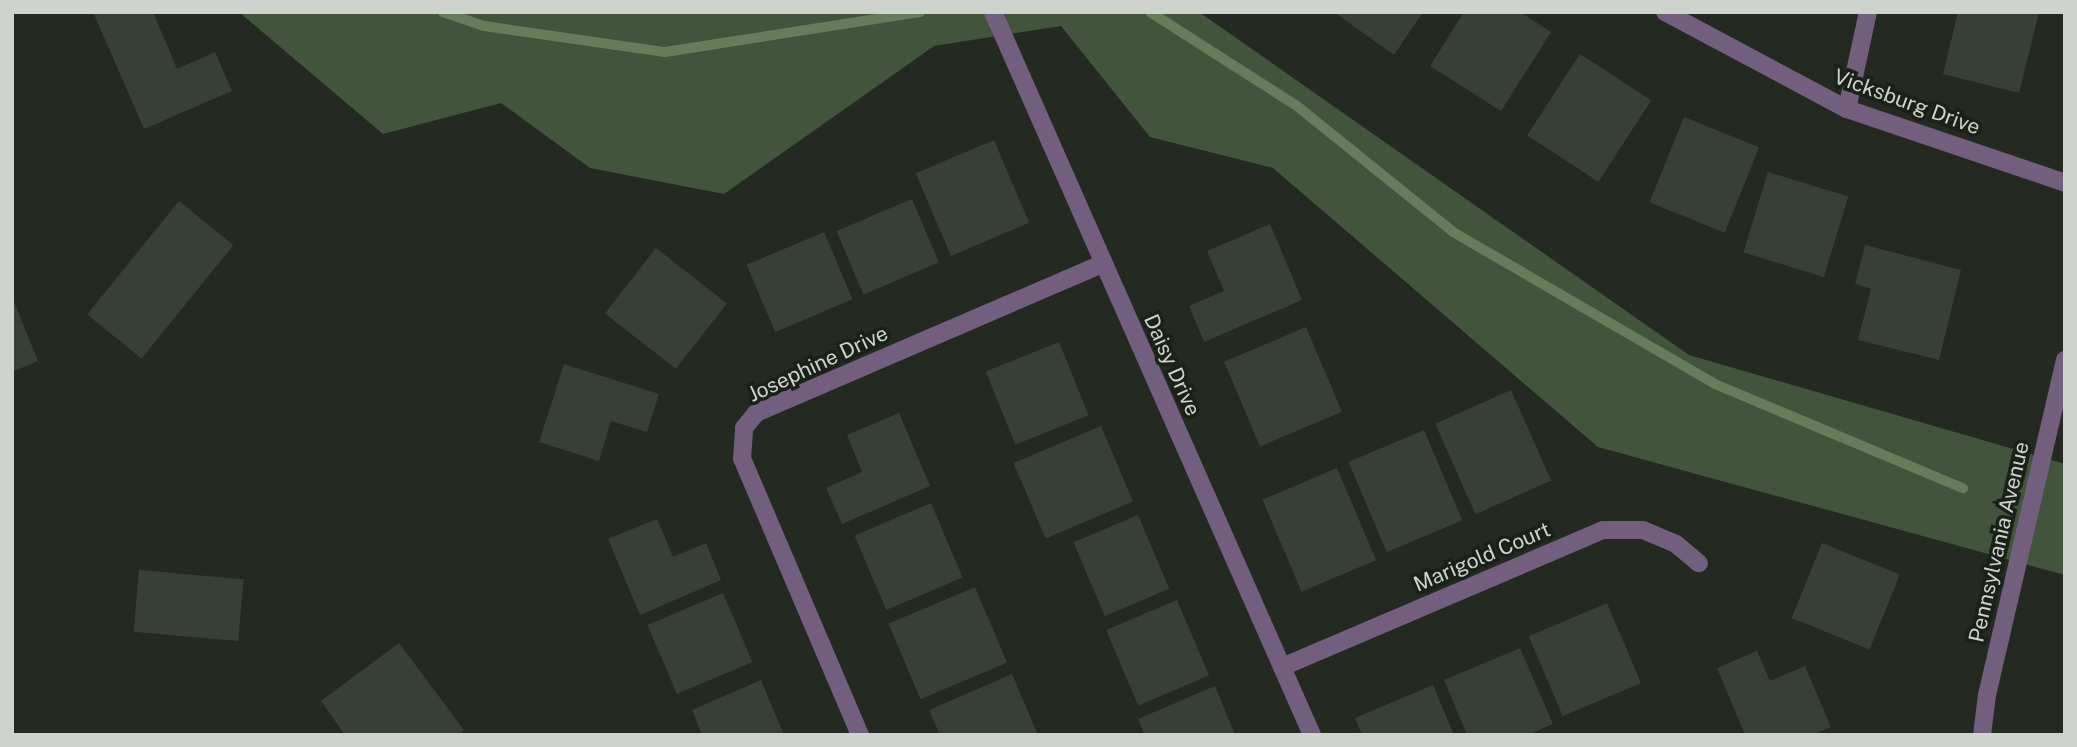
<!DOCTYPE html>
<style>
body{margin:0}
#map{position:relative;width:2077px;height:747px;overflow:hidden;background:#242a21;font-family:"Public Sans",sans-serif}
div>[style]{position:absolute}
.green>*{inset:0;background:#42543c}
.stream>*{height:10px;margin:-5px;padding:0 5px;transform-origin:5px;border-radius:5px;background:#657d5c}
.building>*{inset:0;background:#383f35;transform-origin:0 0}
.minor>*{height:18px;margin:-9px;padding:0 9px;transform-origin:9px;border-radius:9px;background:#725f7e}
span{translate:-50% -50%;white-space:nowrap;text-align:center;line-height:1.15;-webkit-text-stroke:7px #1a2118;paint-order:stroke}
.street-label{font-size:21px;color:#cfd3cd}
.frame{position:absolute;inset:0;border:14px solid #cfd3cd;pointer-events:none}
</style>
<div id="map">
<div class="green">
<div style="clip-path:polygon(239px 12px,1199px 12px,1689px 355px,2065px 464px,2065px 575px,1598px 447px,1273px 168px,1150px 137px,1061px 26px,934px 46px,724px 194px,590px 168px,501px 103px,383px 134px)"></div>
</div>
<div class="stream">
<div style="left:443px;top:12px;width:43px;rotate:18.9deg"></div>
<div style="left:484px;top:26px;width:183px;rotate:8.2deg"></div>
<div style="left:665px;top:52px;width:258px;rotate:-8.9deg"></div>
<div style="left:1150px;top:12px;width:174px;rotate:32.6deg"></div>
<div style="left:1297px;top:106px;width:201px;rotate:38.9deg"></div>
<div style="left:1453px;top:232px;width:303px;rotate:30.1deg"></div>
<div style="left:1715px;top:384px;width:269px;rotate:22.8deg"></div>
</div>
<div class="building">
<div style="clip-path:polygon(93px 12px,153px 12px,177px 69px,215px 52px,232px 91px,144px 129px)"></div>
<div style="clip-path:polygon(1334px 12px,1423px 12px,1394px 55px)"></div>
<div style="clip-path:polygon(1464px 12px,1520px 12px,1551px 32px,1501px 111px,1430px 66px)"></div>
<div style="clip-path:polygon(1958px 12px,2039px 12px,2019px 93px,1943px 74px)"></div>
<div style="left:1580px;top:54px;width:85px;height:97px;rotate:33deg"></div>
<div style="left:1684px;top:117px;width:81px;height:92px;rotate:22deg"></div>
<div style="left:994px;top:140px;width:90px;height:85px;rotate:67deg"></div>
<div style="left:1768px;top:172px;width:84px;height:84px;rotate:17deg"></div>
<div style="left:912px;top:199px;width:69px;height:82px;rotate:67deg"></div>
<div style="left:179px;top:201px;width:70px;height:146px;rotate:39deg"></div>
<div style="clip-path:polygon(1270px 224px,1302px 300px,1204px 342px,1189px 306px,1224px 291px,1207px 251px)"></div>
<div style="left:824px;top:232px;width:73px;height:84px;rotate:67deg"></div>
<div style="clip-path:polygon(1865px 245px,1961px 270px,1939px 360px,1858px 340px,1871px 289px,1855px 284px)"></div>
<div style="left:656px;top:248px;width:90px;height:83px;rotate:38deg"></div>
<div style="clip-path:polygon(12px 297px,38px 361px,12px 372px)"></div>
<div style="left:1306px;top:327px;width:92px;height:89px;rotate:67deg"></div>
<div style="left:1059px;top:342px;width:79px;height:79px;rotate:68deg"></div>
<div style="clip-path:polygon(564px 364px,659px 394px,647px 432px,611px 421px,599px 461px,539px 442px)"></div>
<div style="left:1511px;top:390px;width:99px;height:83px;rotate:66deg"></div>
<div style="clip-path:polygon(899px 413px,930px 486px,842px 524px,826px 488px,862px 472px,847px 435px)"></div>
<div style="left:1101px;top:426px;width:82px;height:95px;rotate:67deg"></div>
<div style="left:1424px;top:430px;width:98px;height:82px;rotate:67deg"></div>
<div style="left:1337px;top:468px;width:100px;height:81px;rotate:67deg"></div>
<div style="left:931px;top:503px;width:81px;height:83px;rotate:67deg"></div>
<div style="left:1138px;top:515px;width:80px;height:70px;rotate:67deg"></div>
<div style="clip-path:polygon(657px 519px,673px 557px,706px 543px,721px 580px,640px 615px,608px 539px)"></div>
<div style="left:1822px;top:543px;width:84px;height:81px;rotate:22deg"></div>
<div style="left:139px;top:570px;width:105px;height:62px;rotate:5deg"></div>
<div style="left:975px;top:587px;width:82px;height:94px;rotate:67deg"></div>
<div style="left:723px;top:593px;width:75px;height:82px;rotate:67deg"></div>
<div style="left:1177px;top:600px;width:82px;height:77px;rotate:67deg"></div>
<div style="left:1607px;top:603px;width:87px;height:85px;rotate:67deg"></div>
<div style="clip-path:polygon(399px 643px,464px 730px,458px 735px,345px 735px,321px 701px)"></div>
<div style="clip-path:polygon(1520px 648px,1553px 724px,1528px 735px,1467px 735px,1444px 680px)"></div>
<div style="clip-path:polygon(1757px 651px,1770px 681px,1805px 666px,1831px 727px,1812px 735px,1745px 735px,1717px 668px)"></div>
<div style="clip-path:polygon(1012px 674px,1038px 735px,940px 735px,929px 710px)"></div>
<div style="clip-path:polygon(761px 680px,784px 735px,702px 735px,692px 710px)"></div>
<div style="clip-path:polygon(1433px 685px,1454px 735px,1362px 735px,1355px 718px)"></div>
<div style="clip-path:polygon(1215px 686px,1235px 735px,1145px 735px,1138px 719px)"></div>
</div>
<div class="minor">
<div style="left:993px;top:12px;width:790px;rotate:66.19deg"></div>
<div style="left:1665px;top:12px;width:206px;rotate:28.1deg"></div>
<div style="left:1847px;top:109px;width:230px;rotate:18.7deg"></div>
<div style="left:1847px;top:109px;width:99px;rotate:-77.8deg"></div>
<div style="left:1282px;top:667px;width:349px;rotate:-23.1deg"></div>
<div style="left:1603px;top:530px;width:40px"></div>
<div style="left:1643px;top:530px;width:36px;rotate:23deg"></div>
<div style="left:1676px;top:544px;width:30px;rotate:40deg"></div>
<div style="left:860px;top:735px;width:300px;rotate:-113.1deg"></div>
<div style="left:742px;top:459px;width:31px;rotate:-86deg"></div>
<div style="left:744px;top:428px;width:19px;rotate:-51deg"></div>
<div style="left:756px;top:413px;width:377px;rotate:-23.3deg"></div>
<div style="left:1982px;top:735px;width:40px;rotate:-82.9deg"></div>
<div style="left:1987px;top:695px;width:344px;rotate:-76.9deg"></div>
</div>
<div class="street-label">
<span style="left:1907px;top:102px;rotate:20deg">Vicksburg Drive</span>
<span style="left:818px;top:364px;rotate:-25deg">Josephine Drive</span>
<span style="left:1172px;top:365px;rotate:66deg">Daisy Drive</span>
<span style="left:1999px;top:542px;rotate:-77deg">Pennsylvania Avenue</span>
<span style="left:1482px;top:557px;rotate:-23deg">Marigold Court</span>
</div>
<div class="frame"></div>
</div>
